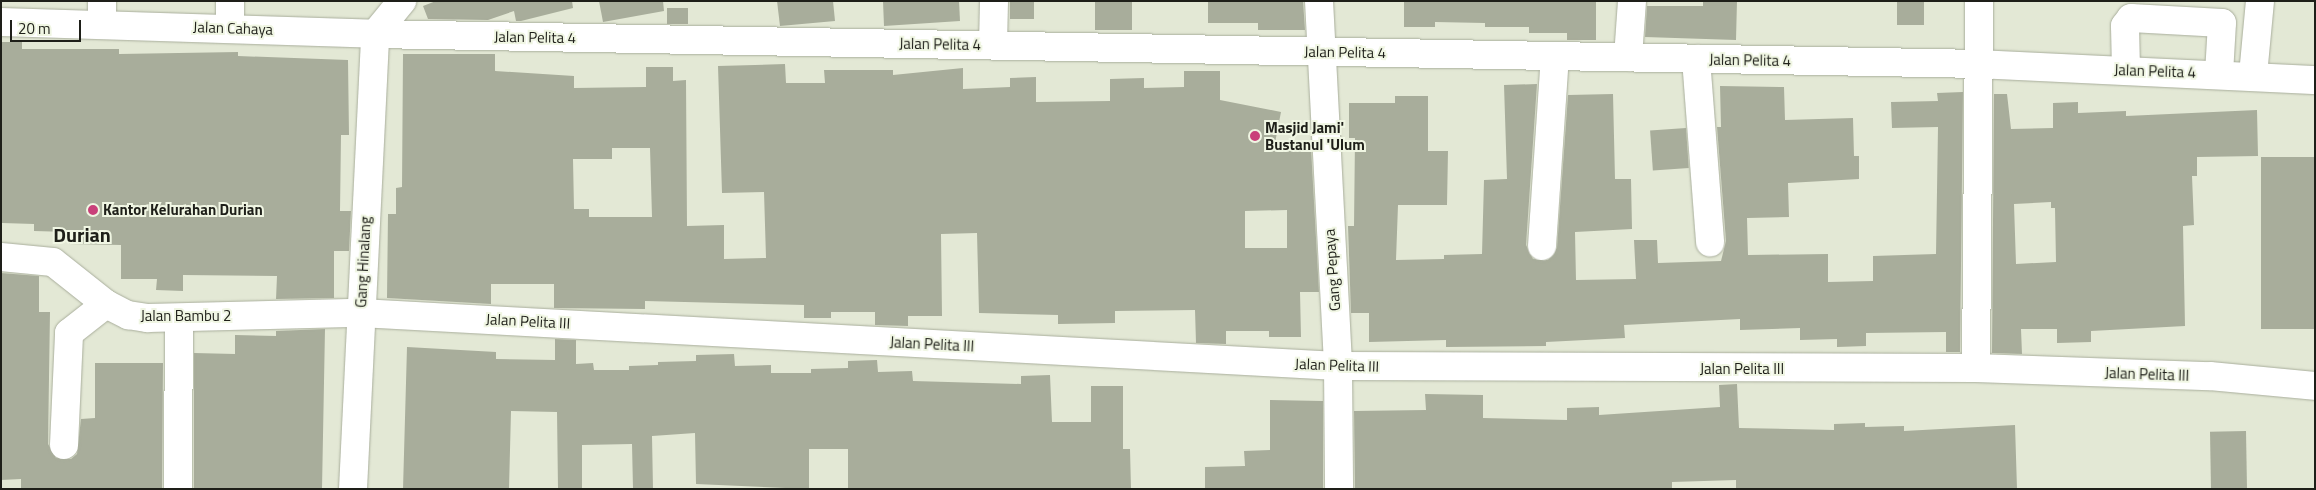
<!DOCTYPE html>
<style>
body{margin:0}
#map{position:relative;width:2316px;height:490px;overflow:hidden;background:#e3e8d5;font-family:"Titillium Web",sans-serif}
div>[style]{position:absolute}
.building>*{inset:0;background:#a8ad9b;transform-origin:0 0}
.roads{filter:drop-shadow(0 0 1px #a9ae9c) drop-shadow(0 0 1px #a9ae9c)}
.minor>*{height:28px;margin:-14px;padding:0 14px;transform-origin:14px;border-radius:14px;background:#fff}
.dots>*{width:14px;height:14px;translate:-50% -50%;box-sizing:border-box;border:2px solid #f0f6e3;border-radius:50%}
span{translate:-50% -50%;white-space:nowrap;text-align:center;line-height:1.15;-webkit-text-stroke:4px #f0f6e3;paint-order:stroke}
.street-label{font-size:15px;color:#1e1f19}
.poi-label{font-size:15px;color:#1e1f19;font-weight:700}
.left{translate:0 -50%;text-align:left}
.district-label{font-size:20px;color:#1e1f19;font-weight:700}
.frame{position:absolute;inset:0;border:2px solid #1e1f19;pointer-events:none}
.scale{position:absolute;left:10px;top:20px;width:71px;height:22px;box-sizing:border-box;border:2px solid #1e1f19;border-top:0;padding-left:6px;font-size:15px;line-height:18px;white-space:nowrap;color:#1e1f19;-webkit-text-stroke:4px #f0f6e3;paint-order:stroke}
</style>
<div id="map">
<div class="building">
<div style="clip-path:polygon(436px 1px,572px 1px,573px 8px,521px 21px,516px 21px,514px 11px,488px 20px,428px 19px,423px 6px)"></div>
<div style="clip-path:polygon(599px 1px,663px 1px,664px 11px,603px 22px)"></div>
<div style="clip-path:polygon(777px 1px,833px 1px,835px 21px,780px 26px)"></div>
<div style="clip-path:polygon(883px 1px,959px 1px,960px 21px,884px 26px)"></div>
<div style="left:1010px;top:1px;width:24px;height:18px"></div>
<div style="left:1095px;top:1px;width:37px;height:29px"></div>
<div style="clip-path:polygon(1208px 1px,1303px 1px,1305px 30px,1258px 30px,1258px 23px,1208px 23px)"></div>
<div style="clip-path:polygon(1404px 1px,1596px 1px,1596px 40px,1567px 40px,1567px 33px,1529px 33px,1529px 27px,1485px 27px,1485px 23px,1435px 22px,1435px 27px,1404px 27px)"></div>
<div style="clip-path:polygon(1703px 1px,1737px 1px,1736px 40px,1645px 37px,1647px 6px,1703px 6px)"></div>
<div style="left:1897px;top:1px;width:27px;height:24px"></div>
<div style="left:667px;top:8px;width:21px;height:16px"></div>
<div style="clip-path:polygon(1px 42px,22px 42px,22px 49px,119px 49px,119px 54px,238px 52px,238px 56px,348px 60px,349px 135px,341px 135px,340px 211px,351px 211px,349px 251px,334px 251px,334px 298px,276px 299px,277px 276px,183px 275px,183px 291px,156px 290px,157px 279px,121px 279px,121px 245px,69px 244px,69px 232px,34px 231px,34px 224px,2px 223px)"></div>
<div style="clip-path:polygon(evenodd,403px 54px,495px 54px,495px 71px,574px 76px,574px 88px,646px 87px,646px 67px,673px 67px,673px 81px,686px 80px,687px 226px,724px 225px,724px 259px,766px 258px,764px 192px,722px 193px,718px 66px,785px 64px,786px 83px,825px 83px,824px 70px,893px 70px,893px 75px,963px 68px,963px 89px,1010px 87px,1010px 78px,1036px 77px,1036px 102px,1110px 101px,1110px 79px,1144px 78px,1144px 88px,1184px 87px,1184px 71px,1220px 71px,1220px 100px,1281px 112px,1274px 148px,1311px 148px,1319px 292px,1300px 292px,1301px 337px,1269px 337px,1269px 331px,1226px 331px,1226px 344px,1196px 343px,1195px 310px,1115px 311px,1115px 323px,1058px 324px,1058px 315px,979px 313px,977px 233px,941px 234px,942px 316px,908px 316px,908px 326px,875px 325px,875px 312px,831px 312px,831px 318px,804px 318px,804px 305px,645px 301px,645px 309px,554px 308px,554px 284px,491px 284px,491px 304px,387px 298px,388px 214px,396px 214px,396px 188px,402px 187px,403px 54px,612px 148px,650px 148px,652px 217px,589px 217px,589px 209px,574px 209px,573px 159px,612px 159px,612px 148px,403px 54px,1287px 210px,1287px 248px,1245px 248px,1245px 211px,1287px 210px)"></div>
<div style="clip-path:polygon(1537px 84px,1526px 245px,1533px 259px,1548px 260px,1557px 248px,1568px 95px,1613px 94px,1615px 179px,1631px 179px,1632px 229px,1575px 232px,1576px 280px,1636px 279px,1634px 240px,1657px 240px,1658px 263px,1721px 261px,1726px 241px,1717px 127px,1721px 127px,1720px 86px,1784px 87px,1785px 120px,1853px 118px,1854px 156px,1859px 156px,1859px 179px,1788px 183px,1789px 217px,1747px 218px,1748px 255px,1828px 254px,1828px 282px,1873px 281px,1873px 256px,1936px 254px,1938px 127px,1892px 128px,1891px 102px,1938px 101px,1937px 93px,1963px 92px,1960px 352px,1946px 352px,1946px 332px,1866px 333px,1866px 346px,1837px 347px,1837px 339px,1800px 340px,1800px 328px,1740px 330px,1740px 319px,1624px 325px,1625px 338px,1546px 342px,1546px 346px,1446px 347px,1446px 340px,1369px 342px,1369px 313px,1351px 313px,1348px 226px,1354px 226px,1355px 138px,1349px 138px,1349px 103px,1395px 103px,1395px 96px,1428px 96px,1428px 151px,1448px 151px,1447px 205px,1398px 205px,1396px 260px,1444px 259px,1444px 255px,1482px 254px,1484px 180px,1507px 179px,1504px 85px)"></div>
<div style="clip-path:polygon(evenodd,1994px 94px,2007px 94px,2011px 129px,2053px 128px,2053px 103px,2078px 102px,2078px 113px,2126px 111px,2126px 116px,2257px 110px,2258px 156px,2197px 157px,2197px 176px,2192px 176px,2194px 225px,2183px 226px,2185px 326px,2091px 331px,2091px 342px,2057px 343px,2057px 329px,2021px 329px,2022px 354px,1992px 353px,1994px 94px,2051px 202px,2051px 208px,2055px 208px,2056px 262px,2016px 264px,2014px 204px,2051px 202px)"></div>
<div style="left:1686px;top:128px;width:40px;height:36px;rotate:86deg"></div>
<div style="left:2315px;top:157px;width:172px;height:54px;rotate:90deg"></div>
<div style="clip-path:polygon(1px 273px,39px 276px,39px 312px,50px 312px,48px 444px,56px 458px,71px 459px,77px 454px,81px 419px,95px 418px,95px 363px,163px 363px,162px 489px,21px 489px,21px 479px,1px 480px)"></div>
<div style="clip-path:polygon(325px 329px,322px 489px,194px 489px,194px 353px,235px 354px,235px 335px,276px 336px,276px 331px)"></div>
<div style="clip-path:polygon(555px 339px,576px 340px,576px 364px,593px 363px,594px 370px,629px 370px,629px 366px,658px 365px,658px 362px,696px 361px,696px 355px,734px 354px,735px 366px,771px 365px,771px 373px,811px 373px,811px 369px,848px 368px,848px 361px,877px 360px,878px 372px,912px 371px,913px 381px,1021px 384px,1021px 376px,1050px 375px,1052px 422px,1091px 422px,1091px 386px,1123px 386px,1123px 449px,1130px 449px,1131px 489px,848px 489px,848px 449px,809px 449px,809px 489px,696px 484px,695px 433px,652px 436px,653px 489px,633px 489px,632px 444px,582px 445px,582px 489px,558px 489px,557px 412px,511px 411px,509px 489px,403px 489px,407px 347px,496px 352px,496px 359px,555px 360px)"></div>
<div style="clip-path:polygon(1737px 384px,1739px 428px,1834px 430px,1834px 424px,1865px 423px,1865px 427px,1904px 426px,1904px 431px,2015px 425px,2017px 489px,1736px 489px,1736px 480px,1672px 482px,1672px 489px,1355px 489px,1354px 411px,1426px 410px,1425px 394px,1483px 395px,1483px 418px,1567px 420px,1567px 408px,1599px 407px,1599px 415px,1720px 407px,1719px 385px)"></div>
<div style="clip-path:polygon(1270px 400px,1323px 401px,1323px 489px,1205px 489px,1205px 467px,1245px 466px,1244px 451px,1270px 450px)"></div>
<div style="left:2246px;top:431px;width:58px;height:36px;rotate:89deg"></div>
</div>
<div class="roads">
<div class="minor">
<div style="left:230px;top:1px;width:26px;rotate:90deg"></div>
<div style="left:1319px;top:1px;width:365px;rotate:87deg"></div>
<div style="left:1338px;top:366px;width:123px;rotate:89.5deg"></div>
<div style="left:1px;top:22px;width:374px;rotate:1.8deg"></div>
<div style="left:375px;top:34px;width:1600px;rotate:1.07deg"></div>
<div style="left:1975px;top:64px;width:340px;rotate:2.7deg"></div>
<div style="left:102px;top:25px;width:24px;rotate:-90deg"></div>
<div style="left:375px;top:34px;width:43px;rotate:-50.7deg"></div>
<div style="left:993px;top:45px;width:44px;rotate:-88.7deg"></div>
<div style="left:1628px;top:57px;width:56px;rotate:-85.9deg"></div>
<div style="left:1696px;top:59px;width:184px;rotate:85.6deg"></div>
<div style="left:2126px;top:70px;width:44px;rotate:-91.3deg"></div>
<div style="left:2125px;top:26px;width:10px;rotate:-53deg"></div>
<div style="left:2131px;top:18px;width:91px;rotate:3.1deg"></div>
<div style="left:2222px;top:23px;width:50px;rotate:93.4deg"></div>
<div style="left:2253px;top:75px;width:74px;rotate:-84.6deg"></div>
<div style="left:1542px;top:246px;width:190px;rotate:-86.1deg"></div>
<div style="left:1px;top:257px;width:52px;rotate:5.5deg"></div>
<div style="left:53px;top:262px;width:68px;rotate:38.4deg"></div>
<div style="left:106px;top:304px;width:25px;rotate:27deg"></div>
<div style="left:128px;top:315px;width:20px;rotate:9deg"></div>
<div style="left:148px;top:318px;width:212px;rotate:-1.4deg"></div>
<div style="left:360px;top:313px;width:979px;rotate:3.1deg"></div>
<div style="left:1338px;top:366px;width:638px;rotate:0.18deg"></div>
<div style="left:1976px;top:368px;width:234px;rotate:2deg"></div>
<div style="left:2210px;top:376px;width:105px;rotate:5.4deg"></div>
<div style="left:1976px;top:368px;width:367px;rotate:-89.5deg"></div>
<div style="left:64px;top:445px;width:112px;rotate:-87.4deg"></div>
<div style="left:69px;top:333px;width:47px;rotate:-38.1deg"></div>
<div style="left:178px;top:489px;width:171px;rotate:-89.7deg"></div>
<div style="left:353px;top:489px;width:456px;rotate:-87.2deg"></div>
</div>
</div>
<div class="dots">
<div style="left:1255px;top:136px;background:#c9407a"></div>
<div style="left:93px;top:210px;background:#c9407a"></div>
</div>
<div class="street-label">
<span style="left:233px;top:28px;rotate:2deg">Jalan Cahaya</span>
<span style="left:535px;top:37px;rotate:1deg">Jalan Pelita 4</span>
<span style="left:940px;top:44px;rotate:1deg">Jalan Pelita 4</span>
<span style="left:1345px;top:52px;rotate:1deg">Jalan Pelita 4</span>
<span style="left:1750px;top:60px;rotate:1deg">Jalan Pelita 4</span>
<span style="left:2155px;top:71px;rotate:2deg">Jalan Pelita 4</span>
<span style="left:363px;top:262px;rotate:-87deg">Gang Hinalang</span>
<span style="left:1332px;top:270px;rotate:-94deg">Gang Pepaya</span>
<span style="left:186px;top:316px">Jalan Bambu 2</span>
<span style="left:528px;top:321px;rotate:3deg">Jalan Pelita III</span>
<span style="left:932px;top:344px;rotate:3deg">Jalan Pelita III</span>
<span style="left:1337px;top:365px;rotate:2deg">Jalan Pelita III</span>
<span style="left:1742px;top:369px">Jalan Pelita III</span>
<span style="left:2147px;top:374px;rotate:2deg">Jalan Pelita III</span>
</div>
<div class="poi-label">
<span class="left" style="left:1265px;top:136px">Masjid Jami'<br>Bustanul 'Ulum</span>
<span class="left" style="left:103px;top:210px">Kantor Kelurahan Durian</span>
</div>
<div class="district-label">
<span style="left:82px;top:234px">Durian</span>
</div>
<div class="frame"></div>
<div class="scale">20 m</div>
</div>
